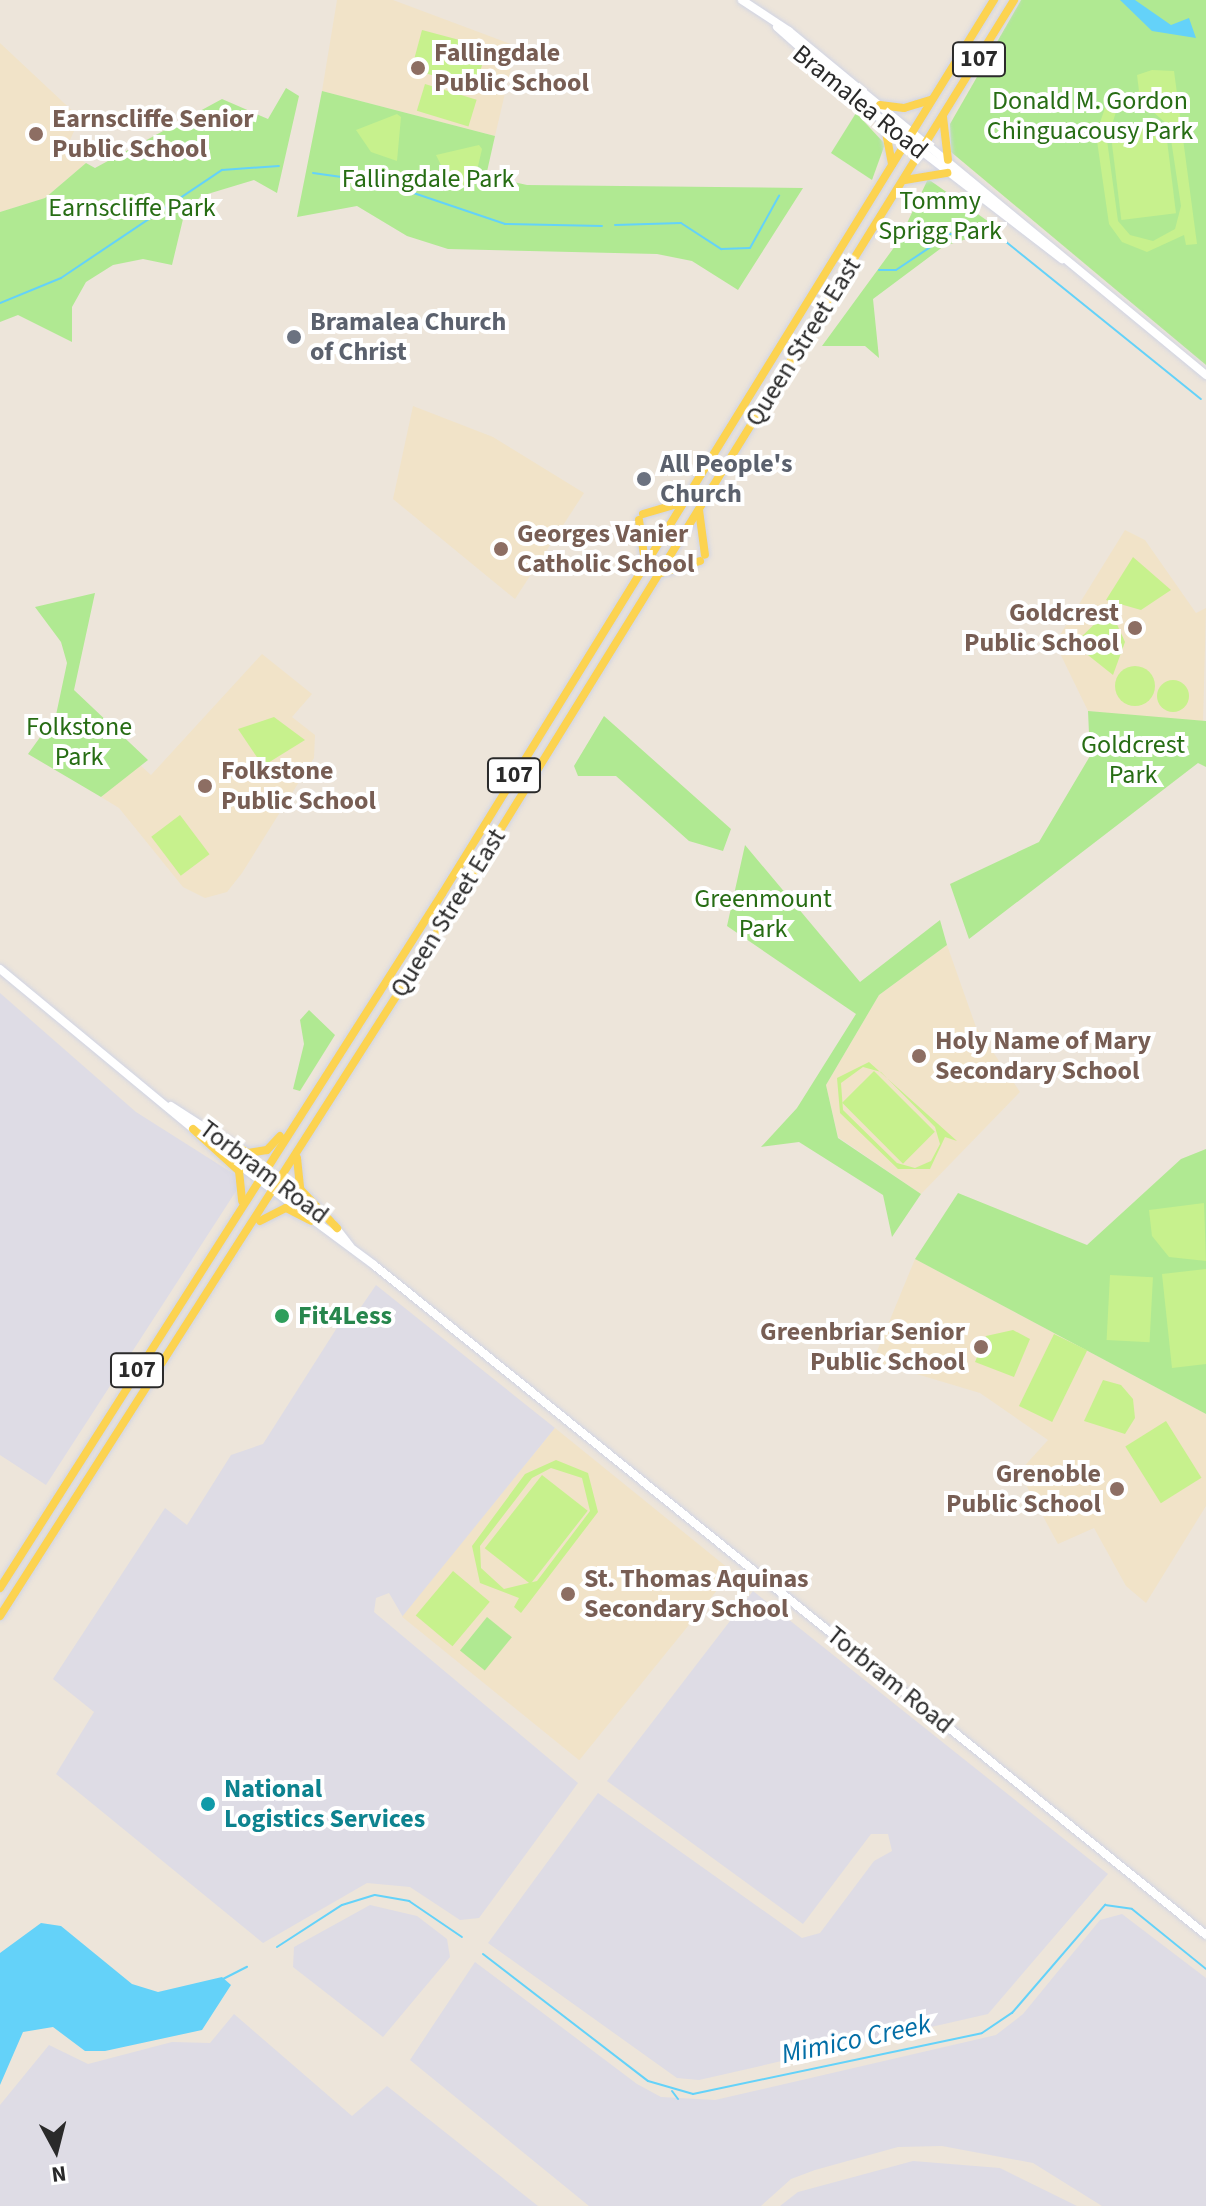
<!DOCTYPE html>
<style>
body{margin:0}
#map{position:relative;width:1206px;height:2206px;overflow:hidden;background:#ede5da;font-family:"Source Sans 3",sans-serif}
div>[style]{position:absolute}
.industrial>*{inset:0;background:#dedce5}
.education>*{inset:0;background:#f1e3c8;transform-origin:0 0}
.green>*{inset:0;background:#b0e992;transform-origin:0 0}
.pitch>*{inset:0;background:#c7f18d;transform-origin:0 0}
.round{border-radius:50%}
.water>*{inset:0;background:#64d2f9}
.stream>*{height:2px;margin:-1px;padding:0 1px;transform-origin:1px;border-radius:1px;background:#64d2f9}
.roads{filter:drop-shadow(0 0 2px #d0d4e4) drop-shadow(0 0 2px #d0d4e4)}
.secondary>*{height:8px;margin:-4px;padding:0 4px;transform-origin:4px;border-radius:4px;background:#fff}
.primary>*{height:8px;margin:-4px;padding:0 4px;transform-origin:4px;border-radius:4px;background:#fcd350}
.dots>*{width:22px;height:22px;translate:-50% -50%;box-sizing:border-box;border:4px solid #fff;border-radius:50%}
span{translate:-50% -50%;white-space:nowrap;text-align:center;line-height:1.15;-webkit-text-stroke:8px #fff;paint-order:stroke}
.shield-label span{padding:2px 6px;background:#fff;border:2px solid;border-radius:6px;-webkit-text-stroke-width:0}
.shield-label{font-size:24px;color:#2a2a2a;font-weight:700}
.education-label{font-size:26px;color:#785e54;font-weight:700}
.left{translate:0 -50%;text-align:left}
.right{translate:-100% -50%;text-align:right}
.park-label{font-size:26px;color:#276d14}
.street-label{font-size:26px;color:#2a2a2a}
.worship-label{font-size:26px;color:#5b616d;font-weight:700}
.leisure-label{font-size:26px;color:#27864d;font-weight:700}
.culture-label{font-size:26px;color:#0d838f;font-weight:700}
.water-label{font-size:28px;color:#026ea6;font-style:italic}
.north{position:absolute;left:16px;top:2110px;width:80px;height:80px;-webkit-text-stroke:6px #fff;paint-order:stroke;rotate:173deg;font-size:22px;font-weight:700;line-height:32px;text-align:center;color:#2a2a2a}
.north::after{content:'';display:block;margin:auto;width:28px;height:36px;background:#2a2a2a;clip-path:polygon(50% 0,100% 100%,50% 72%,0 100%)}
</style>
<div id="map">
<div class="industrial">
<div style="clip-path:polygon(0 993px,136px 1112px,237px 1176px,238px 1188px,46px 1485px,0 1455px)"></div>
<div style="clip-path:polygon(376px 1285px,555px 1428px,403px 1617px,389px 1593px,376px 1598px,374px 1612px,578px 1783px,479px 1918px,460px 1920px,410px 1887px,367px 1883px,263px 1943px,56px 1774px,94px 1712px,53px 1679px,165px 1508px,187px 1525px,231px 1455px,263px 1444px,340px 1323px,348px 1326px)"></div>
<div style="clip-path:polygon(753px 1591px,1108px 1874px,988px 2014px,699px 2080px,677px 2078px,488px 1943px,598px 1793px,802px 1938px,820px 1933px,874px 1861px,892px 1851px,888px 1834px,871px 1834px,803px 1924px,607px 1781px)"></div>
<div style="clip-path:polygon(370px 1905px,417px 1916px,447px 1939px,450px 1957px,383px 2037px,293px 1967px,294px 1947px)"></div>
<div style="clip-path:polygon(1122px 1914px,1206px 1978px,1206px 2206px,1102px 2206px,1033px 2163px,942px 2146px,898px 2147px,815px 2170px,791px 2179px,761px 2206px,589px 2206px,410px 2060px,475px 1962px,637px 2084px,661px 2097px,715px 2100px,996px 2035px,1023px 2014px,1100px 1920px)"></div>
<div style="clip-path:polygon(234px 2014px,352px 2116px,387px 2086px,538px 2206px,0 2206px,0 2105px,49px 2045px,88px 2064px,172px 2042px,210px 2043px)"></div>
<div style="clip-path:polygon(913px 2161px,1000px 2168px,1077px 2206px,780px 2206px,798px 2192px)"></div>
</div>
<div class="education">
<div style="clip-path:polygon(337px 0,393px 0,516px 46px,495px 136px,322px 91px)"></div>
<div style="clip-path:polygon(0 43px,80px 118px,65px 151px,86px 163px,45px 198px,0 212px)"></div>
<div style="clip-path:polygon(413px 406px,493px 437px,584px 493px,515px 599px,393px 499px)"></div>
<div style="clip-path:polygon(1125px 530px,1145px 540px,1196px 613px,1206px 608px,1203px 724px,1088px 711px,1055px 643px)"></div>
<div style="clip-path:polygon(262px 654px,312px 694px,292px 717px,315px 735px,314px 758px,242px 873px,227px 892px,205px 898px,183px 887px,119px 808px,101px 797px,140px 765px,151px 775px)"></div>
<div style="clip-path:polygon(947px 945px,976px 1027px,1020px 1092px,921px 1194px,838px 1137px,826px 1085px,879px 995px)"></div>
<div style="clip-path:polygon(915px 1259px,1206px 1414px,1206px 1506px,1146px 1603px,1126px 1586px,1094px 1528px,1058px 1544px,1019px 1472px,1048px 1440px,980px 1393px,873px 1361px)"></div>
<div style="left:555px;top:1428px;width:228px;height:243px;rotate:39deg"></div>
</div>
<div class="green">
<div style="clip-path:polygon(1021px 0,1206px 0,1206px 365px,951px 152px,950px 124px)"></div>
<div style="clip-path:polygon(286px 88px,299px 96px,277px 193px,254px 180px,201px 196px,184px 215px,172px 265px,143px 259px,113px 265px,86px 282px,72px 307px,72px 342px,18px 315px,0 322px,0 212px,45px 198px,86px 163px,95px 168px,222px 99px,268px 119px)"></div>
<div style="clip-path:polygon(322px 91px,495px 136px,486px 176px,527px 185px,803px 188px,738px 290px,692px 261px,657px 254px,448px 249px,407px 236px,357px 206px,297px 217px)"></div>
<div style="clip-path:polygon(856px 113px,885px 144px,872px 180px,831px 153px)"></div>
<div style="clip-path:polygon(928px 179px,999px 229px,944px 246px,873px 299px,879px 358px,865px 346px,822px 346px,898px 242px)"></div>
<div style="clip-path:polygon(95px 593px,74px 690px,148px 760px,101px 797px,28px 754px,56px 715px,67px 663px,61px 642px,35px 607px)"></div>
<div style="clip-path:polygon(1088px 711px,1206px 721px,1206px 767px,1198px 763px,969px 939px,950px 884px,1039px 842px,1090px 756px)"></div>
<div style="clip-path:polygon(604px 716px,731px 829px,723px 851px,689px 841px,616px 776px,578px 776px,574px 766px)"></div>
<div style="clip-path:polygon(745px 845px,860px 982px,940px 920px,947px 945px,879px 995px,826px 1085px,838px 1138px,921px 1194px,892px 1237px,883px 1195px,799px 1142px,761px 1147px,797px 1108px,856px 1014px,727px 926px)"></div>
<div style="clip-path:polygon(309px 1010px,335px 1035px,300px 1091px,293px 1089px,304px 1044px,300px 1020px)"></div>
<div style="clip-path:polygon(1206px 1149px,1206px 1414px,915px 1259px,958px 1193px,1087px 1245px,1181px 1159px)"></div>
<div style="left:487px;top:1617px;width:32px;height:43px;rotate:39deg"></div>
</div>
<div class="pitch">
<div style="left:422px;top:30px;width:67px;height:41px;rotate:15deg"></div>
<div style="clip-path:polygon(evenodd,1152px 70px,1174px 71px,1197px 244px,1186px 245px,1184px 235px,1147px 252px,1122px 242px,1109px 224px,1096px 134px,1105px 108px,1139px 91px,1137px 75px,1152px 70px,1142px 102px,1169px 126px,1181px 206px,1175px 229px,1153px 241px,1130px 235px,1118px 221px,1107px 140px,1116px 112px,1142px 102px)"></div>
<div style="left:425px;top:84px;width:54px;height:28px;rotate:17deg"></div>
<div style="clip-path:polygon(397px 114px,401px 117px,397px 161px,371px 152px,356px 130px)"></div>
<div style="left:1165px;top:124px;width:90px;height:55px;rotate:83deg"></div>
<div style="clip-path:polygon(479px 145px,482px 149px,472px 192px,448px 179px,436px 155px)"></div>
<div style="clip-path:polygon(1133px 557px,1171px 590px,1141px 610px,1106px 600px)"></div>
<div style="clip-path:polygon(1110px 609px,1125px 642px,1113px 675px,1074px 644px)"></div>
<div class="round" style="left:1115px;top:666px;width:40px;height:40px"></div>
<div class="round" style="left:1157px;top:680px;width:32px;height:32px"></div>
<div style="clip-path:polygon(274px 717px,305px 740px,263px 766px,238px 729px)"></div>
<div style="left:180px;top:815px;width:49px;height:36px;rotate:53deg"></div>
<div style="clip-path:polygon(evenodd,869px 1062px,957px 1141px,945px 1137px,930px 1169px,898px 1169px,840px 1113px,837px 1078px,869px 1062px,863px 1067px,881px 1072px,935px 1127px,940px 1144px,931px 1161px,915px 1168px,897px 1163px,843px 1110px,841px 1083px,863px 1067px)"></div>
<div style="left:874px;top:1071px;width:86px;height:45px;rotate:45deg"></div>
<div style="clip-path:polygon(1204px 1203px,1206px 1261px,1169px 1257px,1152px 1236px,1149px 1210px)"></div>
<div style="clip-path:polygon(1206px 1269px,1206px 1364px,1172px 1368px,1162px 1274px)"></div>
<div style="left:1110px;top:1275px;width:43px;height:65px;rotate:3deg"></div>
<div style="clip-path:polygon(1013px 1330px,1030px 1339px,1014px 1377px,975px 1362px,986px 1336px)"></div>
<div style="left:1054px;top:1334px;width:37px;height:80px;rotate:26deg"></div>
<div style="clip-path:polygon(1103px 1380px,1121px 1385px,1133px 1399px,1135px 1418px,1125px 1434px,1084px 1421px)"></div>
<div style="left:1166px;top:1421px;width:67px;height:48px;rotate:58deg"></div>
<div style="clip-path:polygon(evenodd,556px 1460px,588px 1473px,598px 1512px,521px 1613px,514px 1607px,519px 1598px,480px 1583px,472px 1546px,525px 1474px,556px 1460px,551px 1468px,582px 1478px,590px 1511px,537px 1581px,504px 1589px,481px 1568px,480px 1546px,532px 1478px,551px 1468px)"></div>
<div style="left:542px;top:1475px;width:58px;height:93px;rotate:38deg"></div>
<div style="left:453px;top:1571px;width:48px;height:58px;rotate:40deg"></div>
</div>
<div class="water">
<div style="clip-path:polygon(1120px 0,1135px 0,1171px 25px,1189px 18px,1196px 38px,1152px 31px)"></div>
<div style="clip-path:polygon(41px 1923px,61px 1926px,132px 1984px,158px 1992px,222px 1977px,231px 1985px,202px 2030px,105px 2051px,85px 2051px,53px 2027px,23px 2032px,0 2085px,0 1953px)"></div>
</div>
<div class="stream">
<div style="left:313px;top:173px;width:72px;rotate:8deg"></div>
<div style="left:384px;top:183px;width:128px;rotate:18.7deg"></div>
<div style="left:505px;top:224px;width:97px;rotate:1.2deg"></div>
<div style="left:615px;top:225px;width:66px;rotate:-1.7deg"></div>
<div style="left:681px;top:223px;width:48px;rotate:33deg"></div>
<div style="left:721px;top:249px;width:29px;rotate:-2deg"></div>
<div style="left:750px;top:248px;width:60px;rotate:-60.9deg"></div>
<div style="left:879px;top:270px;width:17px"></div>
<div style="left:896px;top:270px;width:65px;rotate:-33.7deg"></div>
<div style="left:950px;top:234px;width:50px;rotate:3.4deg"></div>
<div style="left:1000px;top:237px;width:258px;rotate:38.9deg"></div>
<div style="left:0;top:303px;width:66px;rotate:-22.3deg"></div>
<div style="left:61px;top:278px;width:194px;rotate:-33.9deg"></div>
<div style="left:222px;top:170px;width:57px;rotate:-4deg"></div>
<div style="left:277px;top:1947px;width:77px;rotate:-32.9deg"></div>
<div style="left:342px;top:1905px;width:34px;rotate:-17deg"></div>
<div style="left:375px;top:1895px;width:35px;rotate:10deg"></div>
<div style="left:409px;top:1901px;width:64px;rotate:34.2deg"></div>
<div style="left:483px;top:1954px;width:208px;rotate:37.6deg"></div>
<div style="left:648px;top:2081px;width:47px;rotate:16.1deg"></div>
<div style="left:693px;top:2094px;width:295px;rotate:-11.9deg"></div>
<div style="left:982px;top:2033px;width:36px;rotate:-34deg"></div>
<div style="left:1012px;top:2013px;width:143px;rotate:-49.3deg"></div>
<div style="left:1105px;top:1905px;width:27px;rotate:8deg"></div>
<div style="left:1132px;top:1909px;width:95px;rotate:39deg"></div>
<div style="left:223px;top:1979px;width:27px;rotate:-27deg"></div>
<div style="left:672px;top:2091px;width:10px;rotate:53deg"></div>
</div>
<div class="roads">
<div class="secondary">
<div style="left:742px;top:0;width:56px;rotate:33.4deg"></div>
<div style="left:789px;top:31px;width:541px;rotate:39.52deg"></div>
<div style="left:777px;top:27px;width:143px;rotate:41.6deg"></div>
<div style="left:884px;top:122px;width:225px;rotate:37.6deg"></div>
<div style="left:0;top:969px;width:254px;rotate:39.6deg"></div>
<div style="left:171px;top:1106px;width:54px;rotate:32.8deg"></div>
<div style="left:240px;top:1152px;width:103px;rotate:37.9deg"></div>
<div style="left:226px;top:1155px;width:184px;rotate:36.6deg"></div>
<div style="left:374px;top:1265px;width:1068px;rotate:38.84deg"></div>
<div style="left:332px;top:1223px;width:29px;rotate:52deg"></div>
</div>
<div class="primary">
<div style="left:880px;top:105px;width:24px;rotate:7deg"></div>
<div style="left:904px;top:108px;width:28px;rotate:-17deg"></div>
<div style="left:943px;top:117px;width:43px;rotate:83.4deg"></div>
<div style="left:884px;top:122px;width:43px;rotate:79.2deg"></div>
<div style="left:905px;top:180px;width:43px;rotate:-9.5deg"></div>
<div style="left:699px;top:510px;width:45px;rotate:82.4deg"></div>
<div style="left:643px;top:514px;width:43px;rotate:-16.3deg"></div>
<div style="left:639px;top:520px;width:42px;rotate:81.9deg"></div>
<div style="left:658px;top:574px;width:44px;rotate:-17.2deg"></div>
<div style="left:193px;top:1129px;width:62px;rotate:42.4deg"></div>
<div style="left:239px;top:1171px;width:30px;rotate:84deg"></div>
<div style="left:213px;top:1132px;width:41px;rotate:31deg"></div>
<div style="left:248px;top:1153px;width:19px;rotate:-9deg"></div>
<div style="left:267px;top:1150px;width:19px;rotate:-47deg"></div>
<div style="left:297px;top:1158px;width:31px;rotate:84deg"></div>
<div style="left:300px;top:1189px;width:54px;rotate:46.5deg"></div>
<div style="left:260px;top:1221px;width:29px;rotate:-27deg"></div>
<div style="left:286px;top:1208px;width:28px;rotate:27deg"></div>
<div style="left:0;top:1588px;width:823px;rotate:-57.51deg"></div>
<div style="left:442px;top:894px;width:1051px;rotate:-58.31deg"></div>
<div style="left:0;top:1616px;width:793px;rotate:-57.41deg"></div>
<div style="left:427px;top:948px;width:1115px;rotate:-58.23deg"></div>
</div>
</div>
<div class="dots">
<div style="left:418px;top:68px;background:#8d6e63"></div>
<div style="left:36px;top:134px;background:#8d6e63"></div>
<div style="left:294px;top:337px;background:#6b7280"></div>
<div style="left:644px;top:479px;background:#6b7280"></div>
<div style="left:501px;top:549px;background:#8d6e63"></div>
<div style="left:1135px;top:628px;background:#8d6e63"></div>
<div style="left:205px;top:786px;background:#8d6e63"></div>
<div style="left:919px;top:1056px;background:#8d6e63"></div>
<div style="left:282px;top:1316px;background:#2e9e5b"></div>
<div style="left:981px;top:1347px;background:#8d6e63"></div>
<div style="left:1117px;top:1489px;background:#8d6e63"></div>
<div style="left:568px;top:1594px;background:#8d6e63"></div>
<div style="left:208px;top:1804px;background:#0f9aa8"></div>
</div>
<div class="shield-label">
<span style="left:979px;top:59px">107</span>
<span style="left:514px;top:775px">107</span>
<span style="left:137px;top:1370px">107</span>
</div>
<div class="education-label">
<span class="left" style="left:434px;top:68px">Fallingdale<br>Public School</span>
<span class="left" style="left:52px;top:134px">Earnscliffe Senior<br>Public School</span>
<span class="left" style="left:517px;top:549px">Georges Vanier<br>Catholic School</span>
<span class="right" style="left:1119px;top:628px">Goldcrest<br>Public School</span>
<span class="left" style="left:221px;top:786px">Folkstone<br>Public School</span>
<span class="left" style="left:935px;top:1056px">Holy Name of Mary<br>Secondary School</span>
<span class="right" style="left:965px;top:1347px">Greenbriar Senior<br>Public School</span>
<span class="right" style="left:1101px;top:1489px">Grenoble<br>Public School</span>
<span class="left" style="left:584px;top:1594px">St. Thomas Aquinas<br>Secondary School</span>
</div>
<div class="park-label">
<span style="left:1090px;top:116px">Donald M. Gordon<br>Chinguacousy Park</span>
<span style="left:428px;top:179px">Fallingdale Park</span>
<span style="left:940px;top:216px">Tommy<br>Sprigg Park</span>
<span style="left:132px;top:208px">Earnscliffe Park</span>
<span style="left:79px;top:742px">Folkstone<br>Park</span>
<span style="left:1133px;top:760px">Goldcrest<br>Park</span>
<span style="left:763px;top:914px">Greenmount<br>Park</span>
</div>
<div class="street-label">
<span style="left:860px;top:102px;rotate:39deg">Bramalea Road</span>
<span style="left:803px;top:342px;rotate:-58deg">Queen Street East</span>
<span style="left:448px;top:913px;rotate:-58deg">Queen Street East</span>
<span style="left:264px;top:1172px;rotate:37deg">Torbram Road</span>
<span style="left:890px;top:1680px;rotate:39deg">Torbram Road</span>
</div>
<div class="worship-label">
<span class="left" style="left:310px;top:337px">Bramalea Church<br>of Christ</span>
<span class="left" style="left:660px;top:479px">All People's<br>Church</span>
</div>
<div class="leisure-label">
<span class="left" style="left:298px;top:1316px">Fit4Less</span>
</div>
<div class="culture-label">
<span class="left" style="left:224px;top:1804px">National<br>Logistics Services</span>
</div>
<div class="water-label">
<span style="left:856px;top:2039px;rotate:-12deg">Mimico Creek</span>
</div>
<div class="north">N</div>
</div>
